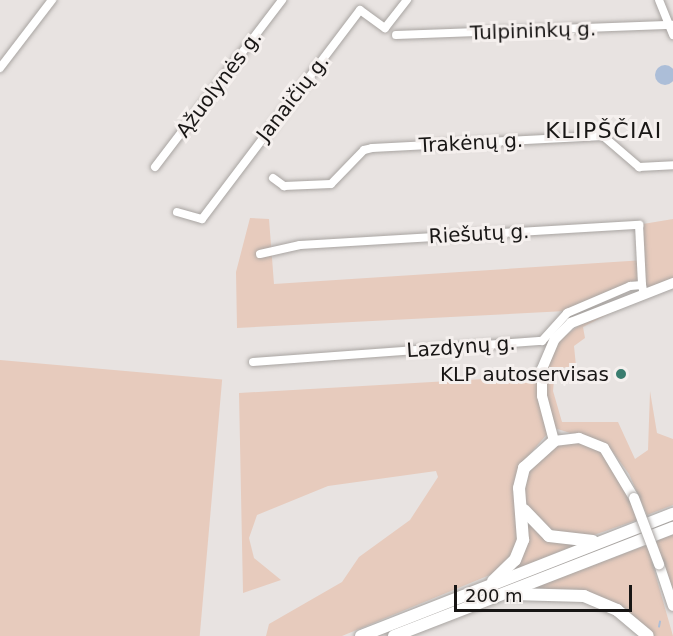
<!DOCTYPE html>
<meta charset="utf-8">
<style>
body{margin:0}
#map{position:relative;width:673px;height:636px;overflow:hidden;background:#e8e3e1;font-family:"DejaVu Sans",sans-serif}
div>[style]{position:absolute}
.green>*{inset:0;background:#e7cbbd;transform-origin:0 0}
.water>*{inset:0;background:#acbed8}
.round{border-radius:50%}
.stream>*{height:1.5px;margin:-0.75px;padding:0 0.75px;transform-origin:0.75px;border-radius:0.75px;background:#acbed8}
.roads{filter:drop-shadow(0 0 2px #a8a4a1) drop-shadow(0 0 2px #a8a4a1)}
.minor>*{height:8px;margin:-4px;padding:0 4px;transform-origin:4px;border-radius:4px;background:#fff}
.major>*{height:10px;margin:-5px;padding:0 5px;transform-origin:5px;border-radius:5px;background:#fff}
.highway>*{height:12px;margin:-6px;padding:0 6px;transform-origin:6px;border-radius:6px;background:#fff}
.bridges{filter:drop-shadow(0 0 2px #a8a4a1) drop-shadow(0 0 2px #a8a4a1)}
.major-bridge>*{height:10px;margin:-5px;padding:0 5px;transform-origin:5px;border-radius:5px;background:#fff}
.dots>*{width:16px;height:16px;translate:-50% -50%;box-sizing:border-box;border:3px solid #f5f0ee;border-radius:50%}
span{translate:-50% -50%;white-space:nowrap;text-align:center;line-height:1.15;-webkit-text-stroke:6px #f5f0ee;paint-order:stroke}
.street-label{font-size:20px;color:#181615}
.poi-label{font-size:20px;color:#181615}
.right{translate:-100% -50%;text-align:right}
.quarter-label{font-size:22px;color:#181615;letter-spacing:1.5px}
.scale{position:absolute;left:454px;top:585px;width:178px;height:27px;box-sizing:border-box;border:3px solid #181615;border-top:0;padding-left:8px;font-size:18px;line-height:21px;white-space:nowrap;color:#181615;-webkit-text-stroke:4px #f5f0ee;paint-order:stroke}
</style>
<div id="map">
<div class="green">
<div style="clip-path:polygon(250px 218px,269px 219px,274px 284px,645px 260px,643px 224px,673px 219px,673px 281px,648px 288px,633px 281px,566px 311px,237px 328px,236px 272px)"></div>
<div style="clip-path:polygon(632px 302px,583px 327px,585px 338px,574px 346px,576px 366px,555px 369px,553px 391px,562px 422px,618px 422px,635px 459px,648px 450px,650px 391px,657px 433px,673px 439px,673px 505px,647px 515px,629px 474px,607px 444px,554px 428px,544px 390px,547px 366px,558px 341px,592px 316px)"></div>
<div style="left:0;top:360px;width:223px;height:276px;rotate:5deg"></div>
<div style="clip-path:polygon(537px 376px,548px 433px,522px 463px,517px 549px,497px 572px,342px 636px,266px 636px,269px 624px,342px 582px,359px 557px,410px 520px,438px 477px,436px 471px,328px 486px,257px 515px,249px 538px,254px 558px,281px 580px,243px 593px,239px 393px)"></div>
<div style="clip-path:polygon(569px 441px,597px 447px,622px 480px,637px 520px,591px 536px,552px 534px,529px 513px,524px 494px,531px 464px,545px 450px)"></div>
<div style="clip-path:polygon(526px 519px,551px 540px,578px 544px,511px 571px)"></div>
<div style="clip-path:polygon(673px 534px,673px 590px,656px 541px)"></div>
<div style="clip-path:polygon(647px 545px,673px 636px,652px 636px,579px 590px,532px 588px)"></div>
</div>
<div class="water">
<div class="round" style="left:655px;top:65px;width:20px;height:20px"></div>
</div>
<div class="stream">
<div style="left:659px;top:627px;width:5px;rotate:-79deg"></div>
</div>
<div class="roads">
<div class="minor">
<div style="left:659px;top:0;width:38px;rotate:68deg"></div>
<div style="left:396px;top:35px;width:277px;rotate:-2.1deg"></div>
<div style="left:0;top:68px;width:86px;rotate:-52.6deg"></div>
<div style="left:155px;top:167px;width:210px;rotate:-52.7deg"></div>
<div style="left:273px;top:178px;width:14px;rotate:36deg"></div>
<div style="left:284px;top:186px;width:47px;rotate:-2.4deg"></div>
<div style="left:331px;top:184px;width:47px;rotate:-45.9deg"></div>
<div style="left:364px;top:150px;width:8px;rotate:-14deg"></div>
<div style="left:372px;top:148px;width:231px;rotate:-3deg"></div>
<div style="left:603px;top:136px;width:48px;rotate:40.7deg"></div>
<div style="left:639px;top:167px;width:34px;rotate:-3deg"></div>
<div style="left:177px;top:212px;width:26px;rotate:16deg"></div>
<div style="left:202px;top:219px;width:262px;rotate:-52.9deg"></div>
<div style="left:360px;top:10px;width:31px;rotate:36deg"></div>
<div style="left:385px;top:28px;width:36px;rotate:-52deg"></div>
<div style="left:260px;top:254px;width:41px;rotate:-12.7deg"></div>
<div style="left:300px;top:245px;width:340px;rotate:-3.4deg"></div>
<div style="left:639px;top:225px;width:60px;rotate:87.1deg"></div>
<div style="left:253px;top:362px;width:290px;rotate:-4.2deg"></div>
<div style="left:542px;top:341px;width:38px;rotate:-48deg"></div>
<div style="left:567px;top:313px;width:69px;rotate:-23.2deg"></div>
<div style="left:630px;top:286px;width:12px;rotate:-5deg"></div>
<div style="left:642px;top:285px;width:5px;rotate:79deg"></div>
</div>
<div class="major">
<div style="left:634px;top:498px;width:58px;rotate:-121deg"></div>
<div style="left:604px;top:448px;width:27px;rotate:-158deg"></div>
<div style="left:579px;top:438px;width:25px;rotate:173deg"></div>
<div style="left:554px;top:441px;width:47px;rotate:-104.9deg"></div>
<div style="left:542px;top:396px;width:27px;rotate:-90deg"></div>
<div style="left:542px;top:369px;width:33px;rotate:-67deg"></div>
<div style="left:555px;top:339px;width:23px;rotate:-45deg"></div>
<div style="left:571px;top:323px;width:110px;rotate:-21.4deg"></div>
<div style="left:659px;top:564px;width:44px;rotate:71.6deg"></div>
</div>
<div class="highway">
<div style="left:524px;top:510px;width:36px;rotate:46deg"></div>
<div style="left:549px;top:536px;width:44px;rotate:6.5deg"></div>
<div style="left:493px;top:581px;width:30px;rotate:-44deg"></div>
<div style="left:515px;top:560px;width:22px;rotate:-68deg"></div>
<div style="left:523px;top:540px;width:52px;rotate:-94.4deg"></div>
<div style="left:519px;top:488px;width:21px;rotate:-76deg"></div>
<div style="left:524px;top:468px;width:40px;rotate:-42deg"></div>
<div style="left:513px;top:594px;width:71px;rotate:1.6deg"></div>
<div style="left:584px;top:596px;width:36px;rotate:23deg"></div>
<div style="left:617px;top:610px;width:40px;rotate:40deg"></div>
<div style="left:361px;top:636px;width:335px;rotate:-21.4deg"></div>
<div style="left:394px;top:636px;width:299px;rotate:-21.2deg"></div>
</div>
</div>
<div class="bridges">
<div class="major-bridge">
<div style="left:634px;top:498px;width:71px;rotate:69.3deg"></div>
</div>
</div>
<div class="dots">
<div style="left:621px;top:374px;background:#3a7d6f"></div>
</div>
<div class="street-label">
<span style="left:533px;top:31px;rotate:-2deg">Tulpininkų g.</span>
<span style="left:219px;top:84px;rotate:-53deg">Ąžuolynės g.</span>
<span style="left:293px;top:98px;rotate:-52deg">Janaičių g.</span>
<span style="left:471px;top:143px;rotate:-3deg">Trakėnų g.</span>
<span style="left:479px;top:234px;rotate:-3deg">Riešutų g.</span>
<span style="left:461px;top:347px;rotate:-4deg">Lazdynų g.</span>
</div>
<div class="poi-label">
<span class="right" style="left:609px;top:374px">KLP autoservisas</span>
</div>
<div class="quarter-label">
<span style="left:604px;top:131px">KLIPŠČIAI</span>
</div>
<div class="scale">200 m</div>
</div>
